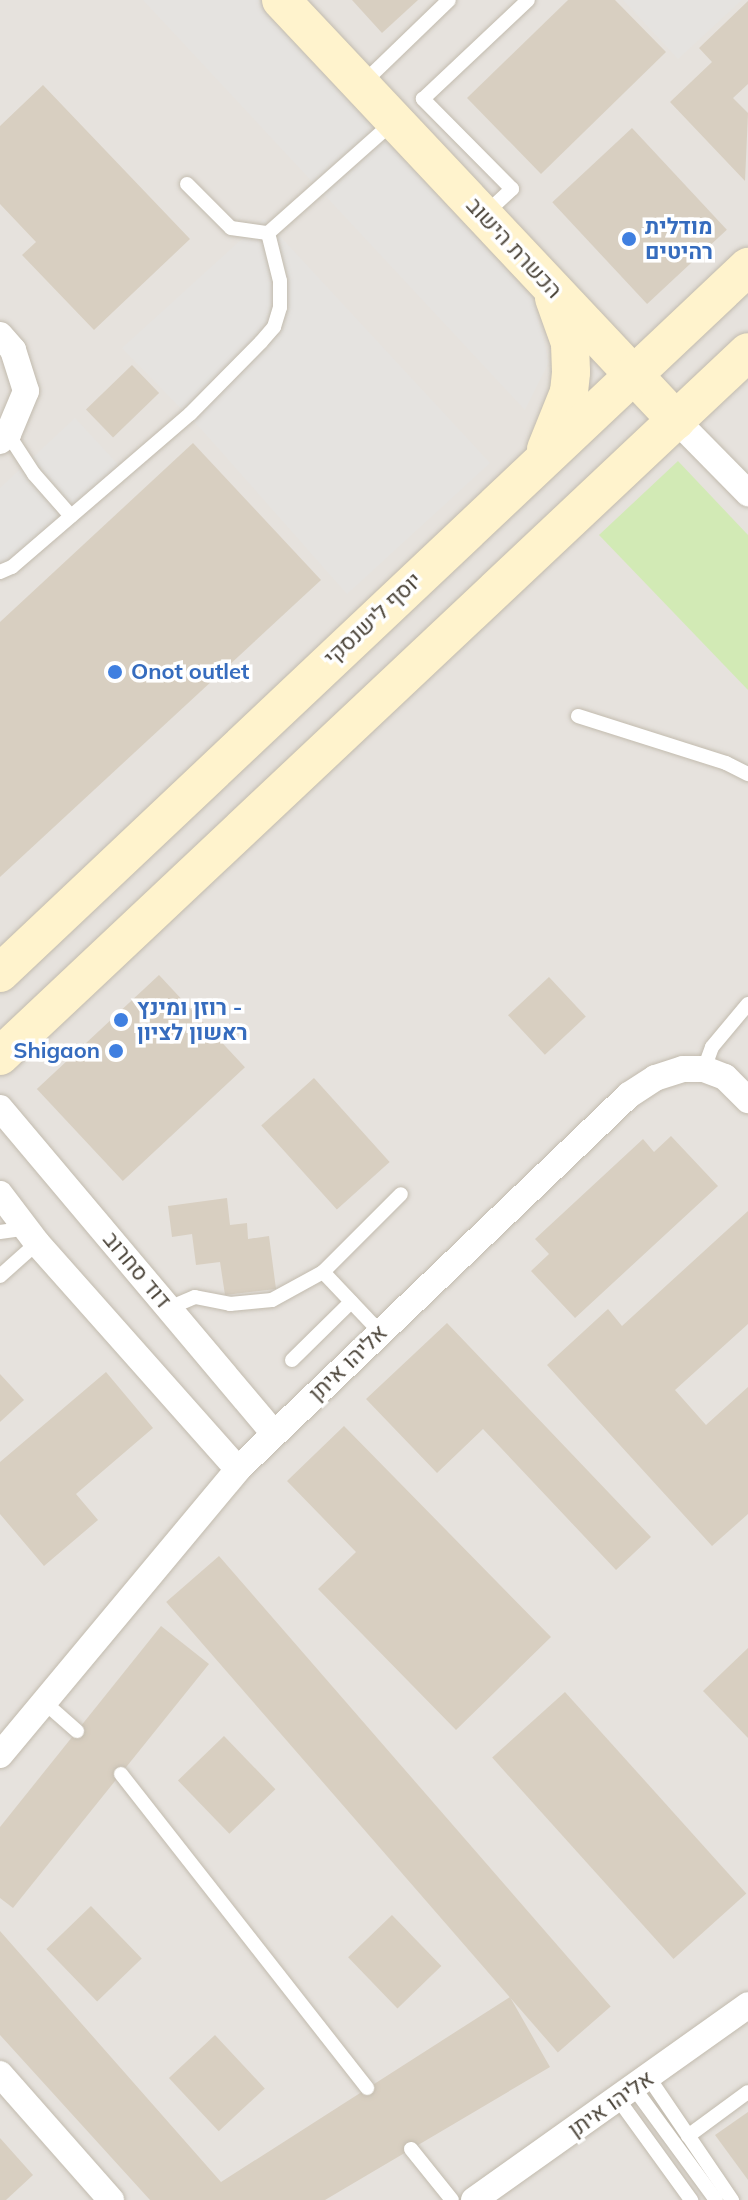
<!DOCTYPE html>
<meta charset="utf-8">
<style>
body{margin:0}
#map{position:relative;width:748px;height:2200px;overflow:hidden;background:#f6f3ec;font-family:Mulish,Heebo,sans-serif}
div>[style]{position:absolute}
.industrial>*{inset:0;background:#e6e2dd;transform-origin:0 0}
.green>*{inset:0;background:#d2eab5}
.parking>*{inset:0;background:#e5e3e0}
.building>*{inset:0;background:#d8cfc1;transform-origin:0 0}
.roads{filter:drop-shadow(0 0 2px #c2bbae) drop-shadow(0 0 2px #c2bbae)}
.lane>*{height:14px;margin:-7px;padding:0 7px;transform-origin:7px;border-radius:7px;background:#fff}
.street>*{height:26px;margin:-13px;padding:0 13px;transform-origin:13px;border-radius:13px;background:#fff}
.secondary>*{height:38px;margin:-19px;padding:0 19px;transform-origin:19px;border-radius:19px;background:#fff3cd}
.dots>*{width:22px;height:22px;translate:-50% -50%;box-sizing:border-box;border:4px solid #fff;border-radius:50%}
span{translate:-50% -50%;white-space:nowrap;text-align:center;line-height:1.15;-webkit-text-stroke:7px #fff;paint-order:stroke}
.shop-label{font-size:22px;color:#366cbe;font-weight:700}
.left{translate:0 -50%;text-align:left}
.right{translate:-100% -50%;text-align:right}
.street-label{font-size:22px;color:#4b4439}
</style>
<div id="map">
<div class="industrial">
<div style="left:0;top:0;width:748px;height:2200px"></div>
</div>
<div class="green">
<div style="clip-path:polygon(678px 461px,748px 535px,748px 690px,599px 535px)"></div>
</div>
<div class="parking">
<div style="clip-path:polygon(143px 0,258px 0,533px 299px,549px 362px,525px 410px)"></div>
<div style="clip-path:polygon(623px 0,742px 0,678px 59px)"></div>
<div style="clip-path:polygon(264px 219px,490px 463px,347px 594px,202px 430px,122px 348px)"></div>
<div style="clip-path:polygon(75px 418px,124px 471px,0 572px,0 488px)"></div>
</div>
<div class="building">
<div style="clip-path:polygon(352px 0,418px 0,382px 33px)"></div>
<div style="clip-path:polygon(568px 0,615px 0,666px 52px,541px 174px,467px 98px)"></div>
<div style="clip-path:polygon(748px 1px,748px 84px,733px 98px,748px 113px,745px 181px,670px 102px,712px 62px,699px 48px)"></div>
<div style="clip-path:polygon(43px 85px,190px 239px,94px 330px,22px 255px,36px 242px,0 204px,0 126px)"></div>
<div style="left:632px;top:128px;width:139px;height:109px;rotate:47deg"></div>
<div style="left:132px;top:365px;width:39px;height:64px;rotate:46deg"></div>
<div style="clip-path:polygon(193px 443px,321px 580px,0 877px,0 622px)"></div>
<div style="left:159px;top:975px;width:126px;height:167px;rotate:47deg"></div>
<div style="left:549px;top:977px;width:54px;height:56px;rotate:47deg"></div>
<div style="left:314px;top:1078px;width:113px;height:71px;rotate:48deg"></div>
<div style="clip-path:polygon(671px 1136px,718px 1186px,575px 1318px,531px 1271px,549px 1254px,535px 1239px,643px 1139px,654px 1152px)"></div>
<div style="clip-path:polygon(227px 1198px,230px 1225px,247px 1223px,248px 1239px,269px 1236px,276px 1289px,225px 1295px,220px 1262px,196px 1265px,192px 1234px,172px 1237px,168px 1206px)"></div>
<div style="clip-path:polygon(748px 1211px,748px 1324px,675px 1390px,706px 1425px,748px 1387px,748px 1514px,712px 1546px,547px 1365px,608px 1309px,622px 1326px)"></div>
<div style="clip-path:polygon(447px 1323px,651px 1537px,616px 1570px,483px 1429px,437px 1473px,366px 1399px)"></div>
<div style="clip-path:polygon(106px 1372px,153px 1428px,76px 1494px,98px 1520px,44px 1566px,0 1514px,0 1462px)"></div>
<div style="clip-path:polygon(0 1374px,24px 1400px,0 1422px)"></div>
<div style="clip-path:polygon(344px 1426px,551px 1637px,456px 1730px,318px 1589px,356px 1552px,287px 1481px)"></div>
<div style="left:219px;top:1556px;width:597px;height:70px;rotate:49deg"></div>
<div style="clip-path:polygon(161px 1626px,209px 1664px,13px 1908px,0 1898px,0 1827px)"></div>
<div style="clip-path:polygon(748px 1648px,748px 1738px,703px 1691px)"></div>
<div style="left:565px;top:1692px;width:271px;height:98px;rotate:48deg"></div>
<div style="left:224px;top:1736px;width:74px;height:64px;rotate:46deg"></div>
<div style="left:91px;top:1906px;width:73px;height:62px;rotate:46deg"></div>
<div style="left:392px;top:1915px;width:71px;height:61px;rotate:46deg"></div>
<div style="clip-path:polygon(0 1931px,221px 2182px,510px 1997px,550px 2067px,325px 2200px,150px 2200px,0 2035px)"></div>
<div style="left:215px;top:2035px;width:73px;height:63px;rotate:47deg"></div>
<div style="clip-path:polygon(748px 2112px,748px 2180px,715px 2135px)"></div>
<div style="clip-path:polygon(0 2138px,33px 2175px,6px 2200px,0 2200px)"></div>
</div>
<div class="roads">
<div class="lane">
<div style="left:361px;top:85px;width:122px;rotate:-44deg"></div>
<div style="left:187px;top:184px;width:62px;rotate:45deg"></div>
<div style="left:231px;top:228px;width:37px;rotate:8deg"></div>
<div style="left:485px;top:214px;width:37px;rotate:-43deg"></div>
<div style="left:512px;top:189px;width:127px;rotate:-134.7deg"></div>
<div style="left:423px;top:99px;width:144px;rotate:-43.3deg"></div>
<div style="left:8px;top:434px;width:48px;rotate:57deg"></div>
<div style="left:34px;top:474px;width:56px;rotate:48.6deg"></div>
<div style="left:0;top:572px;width:13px;rotate:-23deg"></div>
<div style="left:12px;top:567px;width:235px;rotate:-40.7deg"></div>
<div style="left:190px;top:414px;width:101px;rotate:-45.4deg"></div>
<div style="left:261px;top:342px;width:20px;rotate:-49deg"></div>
<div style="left:274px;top:327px;width:21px;rotate:-73deg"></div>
<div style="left:280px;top:307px;width:26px;rotate:-90deg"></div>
<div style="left:280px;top:281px;width:49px;rotate:-104deg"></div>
<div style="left:268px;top:233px;width:169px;rotate:-41.6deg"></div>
<div style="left:578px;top:716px;width:155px;rotate:17.6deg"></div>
<div style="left:726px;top:763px;width:25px;rotate:27deg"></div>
<div style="left:704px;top:1069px;width:23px;rotate:-70deg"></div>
<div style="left:712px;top:1047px;width:56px;rotate:-50.1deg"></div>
<div style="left:0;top:1232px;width:27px;rotate:-8deg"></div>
<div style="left:323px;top:1272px;width:83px;rotate:46.5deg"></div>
<div style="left:0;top:1276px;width:50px;rotate:-41.7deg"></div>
<div style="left:169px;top:1308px;width:28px;rotate:-23deg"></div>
<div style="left:195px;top:1297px;width:36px;rotate:11deg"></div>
<div style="left:230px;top:1304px;width:42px;rotate:-5.4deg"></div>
<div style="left:272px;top:1300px;width:58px;rotate:-28.8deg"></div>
<div style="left:323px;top:1272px;width:110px;rotate:-45deg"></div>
<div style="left:292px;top:1360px;width:83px;rotate:-44.5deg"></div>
<div style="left:44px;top:1702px;width:44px;rotate:41.3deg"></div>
<div style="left:121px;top:1774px;width:399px;rotate:51.9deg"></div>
<div style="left:649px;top:2078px;width:148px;rotate:55.8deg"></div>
<div style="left:634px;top:2088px;width:139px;rotate:53.8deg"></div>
<div style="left:618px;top:2099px;width:125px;rotate:54.1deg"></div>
<div style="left:688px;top:2136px;width:74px;rotate:-36.3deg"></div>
<div style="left:411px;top:2149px;width:65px;rotate:51.2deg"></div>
</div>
<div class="street">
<div style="left:0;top:335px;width:20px;rotate:49deg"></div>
<div style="left:13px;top:350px;width:43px;rotate:72.4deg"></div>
<div style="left:26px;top:391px;width:47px;rotate:112.7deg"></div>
<div style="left:8px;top:434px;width:11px;rotate:139deg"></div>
<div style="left:676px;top:420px;width:103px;rotate:45.4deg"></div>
<div style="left:0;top:1108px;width:425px;rotate:49.9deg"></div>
<div style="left:0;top:1194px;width:61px;rotate:52.9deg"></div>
<div style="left:37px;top:1243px;width:302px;rotate:48.4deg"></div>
<div style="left:0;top:1755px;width:372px;rotate:-50.2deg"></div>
<div style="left:238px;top:1469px;width:541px;rotate:-43.73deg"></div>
<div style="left:629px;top:1095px;width:31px;rotate:-33deg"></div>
<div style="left:655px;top:1078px;width:29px;rotate:-18deg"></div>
<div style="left:683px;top:1069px;width:21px"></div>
<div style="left:704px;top:1069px;width:22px;rotate:21deg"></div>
<div style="left:725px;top:1077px;width:33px;rotate:45deg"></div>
<div style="left:0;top:2074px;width:168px;rotate:48.6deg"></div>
<div style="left:474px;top:2200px;width:336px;rotate:-35.4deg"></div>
</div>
<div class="secondary">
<div style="left:281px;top:0;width:577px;rotate:46.76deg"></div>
<div style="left:546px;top:449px;width:61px;rotate:-68deg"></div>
<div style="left:569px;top:392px;width:20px;rotate:-84deg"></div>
<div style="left:571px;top:372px;width:29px;rotate:-92deg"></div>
<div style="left:570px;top:343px;width:48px;rotate:-109.6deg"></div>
<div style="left:0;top:973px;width:1029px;rotate:-43.35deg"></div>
<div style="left:0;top:1056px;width:1027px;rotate:-43.26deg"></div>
</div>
</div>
<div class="dots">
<div style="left:629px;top:239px;background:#3f7fe0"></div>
<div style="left:115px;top:672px;background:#3f7fe0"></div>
<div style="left:121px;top:1020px;background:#3f7fe0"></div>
<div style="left:116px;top:1051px;background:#3f7fe0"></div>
</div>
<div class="shop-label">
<span class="left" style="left:645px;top:239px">מודלית<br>רהיטים</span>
<span class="left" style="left:131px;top:672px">Onot outlet</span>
<span class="left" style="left:137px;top:1020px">רוזן ומינץ -<br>ראשון לציון</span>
<span class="right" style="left:100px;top:1051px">Shigaon</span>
</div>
<div class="street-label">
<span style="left:514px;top:248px;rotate:47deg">הכשרת הישוב</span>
<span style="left:373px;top:619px;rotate:-43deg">יוסף לישנסקי</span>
<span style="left:137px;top:1270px;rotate:50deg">דוד סחרוב</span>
<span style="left:348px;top:1363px;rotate:-44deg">אליהו איתן</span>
<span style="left:611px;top:2104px;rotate:-35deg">אליהו איתן</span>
</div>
</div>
